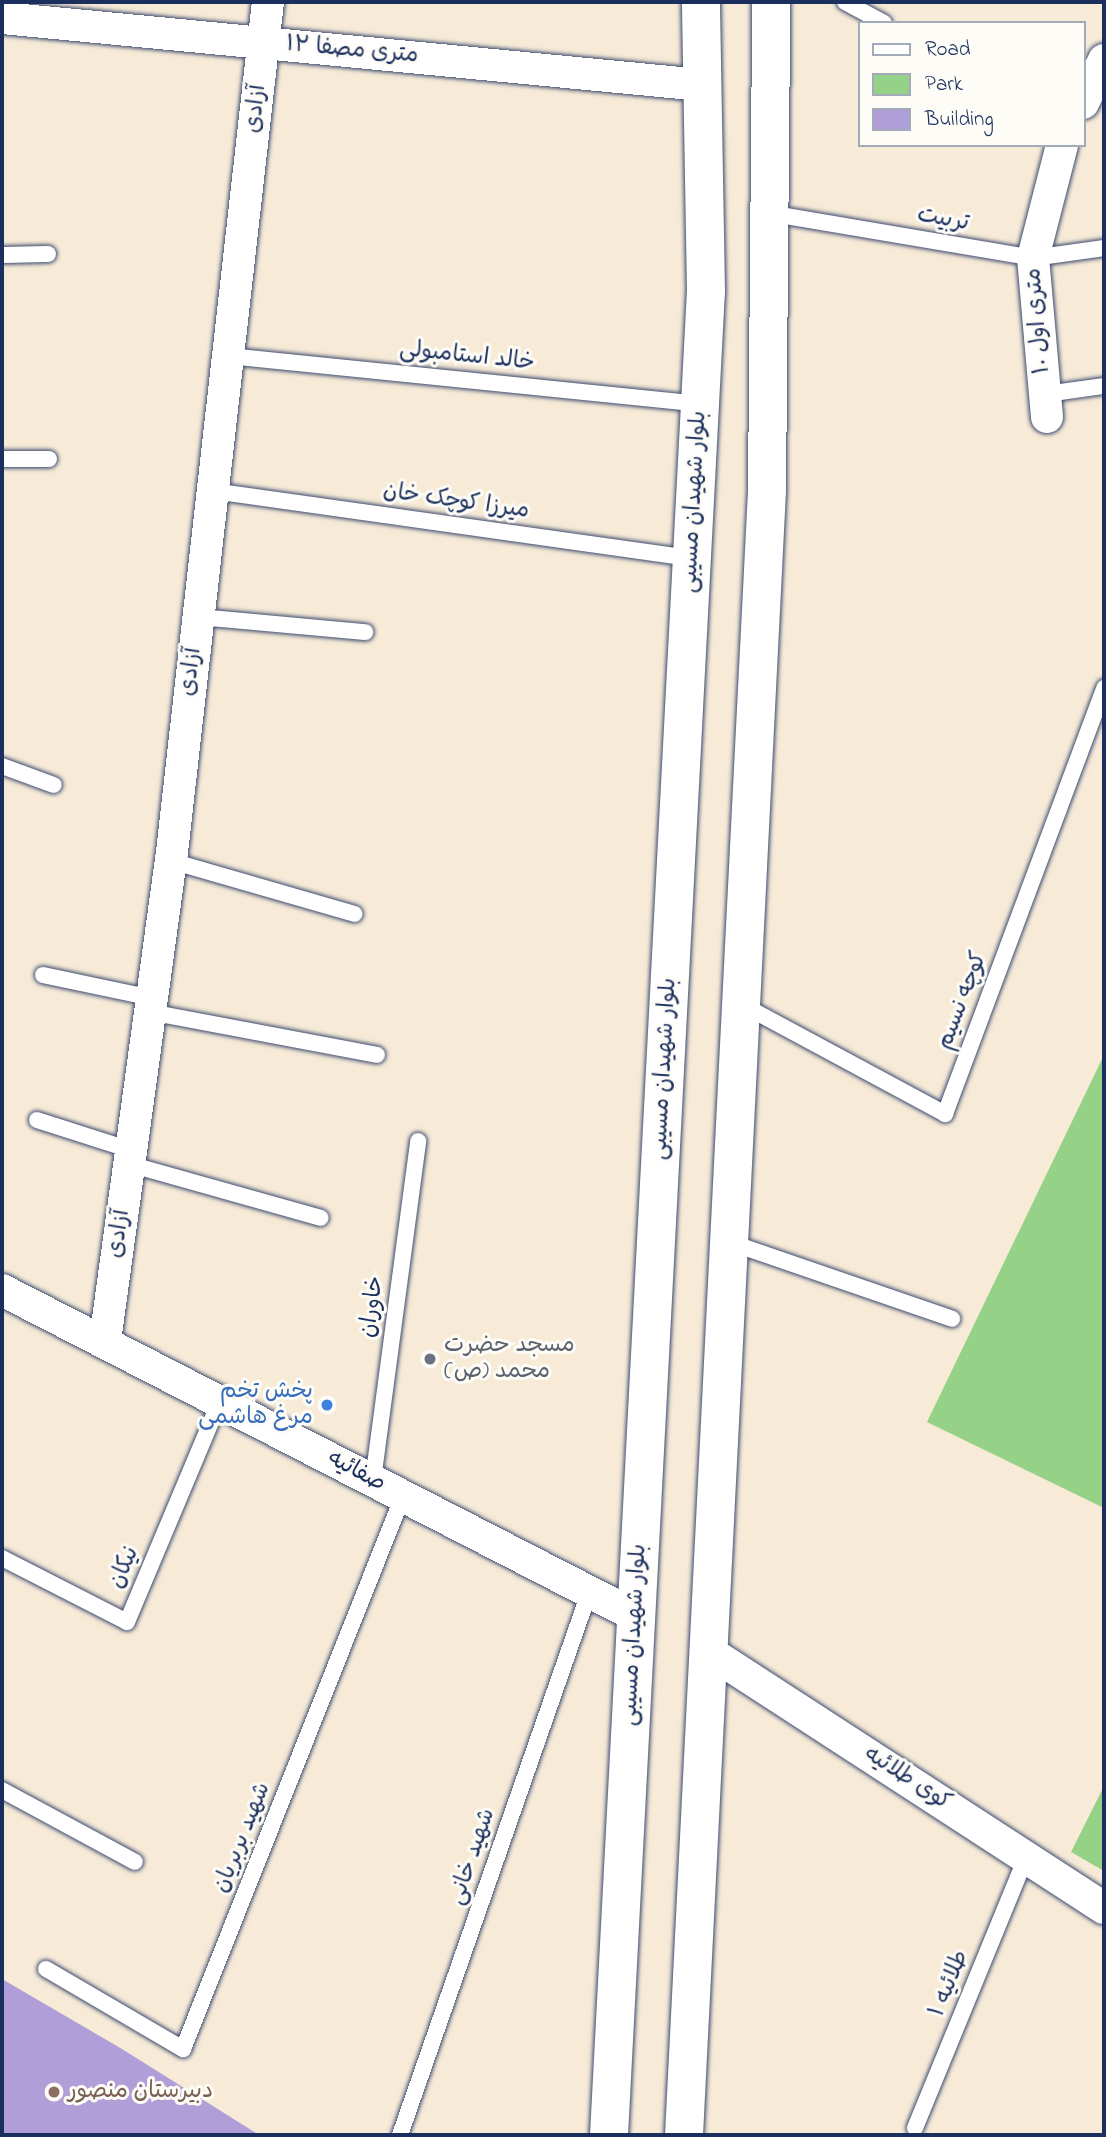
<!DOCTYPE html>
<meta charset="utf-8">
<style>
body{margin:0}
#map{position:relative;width:1106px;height:2137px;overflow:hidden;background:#f7ebd8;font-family:"Indie Flower","Playpen Sans Arabic",sans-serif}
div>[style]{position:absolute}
.green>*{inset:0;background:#95d186}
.building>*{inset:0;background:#af9ed7}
.roads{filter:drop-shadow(0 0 2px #3c4b70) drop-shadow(0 0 2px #3c4b70)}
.service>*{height:16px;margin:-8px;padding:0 8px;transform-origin:8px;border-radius:8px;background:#fff}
.minor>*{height:32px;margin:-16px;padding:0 16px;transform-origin:16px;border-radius:16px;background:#fff}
.secondary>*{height:38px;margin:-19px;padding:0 19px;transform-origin:19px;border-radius:19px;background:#fff}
.dots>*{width:19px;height:19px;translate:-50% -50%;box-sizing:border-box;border:4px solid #fdfcf7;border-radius:50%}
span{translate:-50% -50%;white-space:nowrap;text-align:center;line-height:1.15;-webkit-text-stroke:6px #fdfcf7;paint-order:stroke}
.street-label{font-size:23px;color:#1b2f5e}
.worship-label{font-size:23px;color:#5b616d}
.left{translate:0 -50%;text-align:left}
.shop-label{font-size:23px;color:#366cbe}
.right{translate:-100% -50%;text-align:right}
.education-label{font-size:23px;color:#785e54}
.frame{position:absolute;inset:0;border:4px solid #1b2f5e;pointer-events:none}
.legend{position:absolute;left:858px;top:21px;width:228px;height:126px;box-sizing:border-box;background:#fdfcf7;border:2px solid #a3aaba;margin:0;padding:9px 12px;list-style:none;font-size:21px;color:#1b2f5e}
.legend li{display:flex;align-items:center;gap:14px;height:35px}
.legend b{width:35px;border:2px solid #a3aaba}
</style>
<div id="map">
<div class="green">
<div style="clip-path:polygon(1104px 1055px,1104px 1508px,927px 1422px)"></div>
<div style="clip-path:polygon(1104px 1786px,1104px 1871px,1071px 1852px)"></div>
</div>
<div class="building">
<div style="clip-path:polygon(2px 1979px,122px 2049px,259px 2135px,2px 2135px)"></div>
</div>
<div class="roads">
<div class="service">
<div style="left:845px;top:2px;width:44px;rotate:28.3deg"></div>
<div style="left:774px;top:214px;width:263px;rotate:9.6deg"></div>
<div style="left:1033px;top:258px;width:72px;rotate:-8deg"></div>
<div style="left:2px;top:255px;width:46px;rotate:-1.2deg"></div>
<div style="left:229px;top:356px;width:473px;rotate:5.8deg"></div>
<div style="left:1046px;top:394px;width:59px;rotate:-7.9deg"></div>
<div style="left:2px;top:459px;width:47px"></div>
<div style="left:213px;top:491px;width:484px;rotate:8deg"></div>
<div style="left:199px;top:617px;width:167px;rotate:5.2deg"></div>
<div style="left:2px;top:766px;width:55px;rotate:20.1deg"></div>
<div style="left:171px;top:861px;width:191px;rotate:16.1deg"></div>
<div style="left:43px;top:975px;width:111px;rotate:11.9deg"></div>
<div style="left:741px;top:1004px;width:232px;rotate:28.3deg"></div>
<div style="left:945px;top:1114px;width:455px;rotate:-69.5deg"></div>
<div style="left:150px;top:1012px;width:231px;rotate:10.7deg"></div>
<div style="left:37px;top:1120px;width:99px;rotate:17.7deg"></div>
<div style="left:129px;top:1164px;width:199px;rotate:15.7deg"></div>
<div style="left:729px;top:1242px;width:236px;rotate:19deg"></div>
<div style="left:373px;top:1480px;width:342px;rotate:-82.4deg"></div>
<div style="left:2px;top:1558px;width:140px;rotate:27.1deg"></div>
<div style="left:127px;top:1622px;width:240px;rotate:-67.2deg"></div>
<div style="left:2px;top:1790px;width:151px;rotate:28.4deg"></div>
<div style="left:46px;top:1969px;width:159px;rotate:30.3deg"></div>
<div style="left:183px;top:2049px;width:595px;rotate:-68.31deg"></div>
<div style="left:915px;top:2128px;width:292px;rotate:-67.7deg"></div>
<div style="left:400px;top:2135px;width:574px;rotate:-70.78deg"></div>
</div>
<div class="minor">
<div style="left:2px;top:18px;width:703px;rotate:5.47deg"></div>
<div style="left:1083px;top:103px;width:48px;rotate:-64deg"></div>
<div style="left:1047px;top:417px;width:160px;rotate:-95deg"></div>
<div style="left:1033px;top:258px;width:117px;rotate:-75.6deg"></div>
<div style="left:2px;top:1290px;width:713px;rotate:27.21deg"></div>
<div style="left:105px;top:1341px;width:485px;rotate:-82.2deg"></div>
<div style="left:171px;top:861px;width:864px;rotate:-83.56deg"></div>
<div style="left:708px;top:1651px;width:472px;rotate:33deg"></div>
</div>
<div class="secondary">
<div style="left:609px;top:2135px;width:1846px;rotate:-86.99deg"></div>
<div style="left:706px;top:292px;width:290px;rotate:-91deg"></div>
<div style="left:684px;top:2135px;width:1646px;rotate:-87.11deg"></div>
<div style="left:767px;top:491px;width:489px;rotate:-89.5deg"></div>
</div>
</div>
<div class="dots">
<div style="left:430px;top:1359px;background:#6b7280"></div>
<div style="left:327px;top:1405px;background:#3f7fe0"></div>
<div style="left:54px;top:2092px;background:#8d6e63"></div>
</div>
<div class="street-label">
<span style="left:352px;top:51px;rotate:5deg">۱۲ متری مصفا</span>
<span style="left:257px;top:109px;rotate:-84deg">آزادی</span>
<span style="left:943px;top:220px;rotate:10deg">تربیت</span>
<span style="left:1039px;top:321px;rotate:-95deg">۱۰ متری اول</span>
<span style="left:467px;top:357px;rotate:6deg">خالد استامبولی</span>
<span style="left:456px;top:502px;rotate:8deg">میرزا کوچک خان</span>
<span style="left:695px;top:502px;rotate:-87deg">بلوار شهیدان مسیبی</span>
<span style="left:192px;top:672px;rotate:-83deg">آزادی</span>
<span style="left:963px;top:1001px;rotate:-69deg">کوچه نسیم</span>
<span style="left:665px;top:1069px;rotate:-87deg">بلوار شهیدان مسیبی</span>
<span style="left:120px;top:1234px;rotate:-82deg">آزادی</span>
<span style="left:373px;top:1307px;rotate:-82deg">خاوران</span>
<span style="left:356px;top:1472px;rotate:28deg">صفائیه</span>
<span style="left:125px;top:1568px;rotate:-67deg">نیکان</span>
<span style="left:635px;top:1635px;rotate:-87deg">بلوار شهیدان مسیبی</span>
<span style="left:907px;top:1779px;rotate:33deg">کوی طلائیه</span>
<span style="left:243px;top:1838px;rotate:-68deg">شهید بربریان</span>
<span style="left:473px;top:1857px;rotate:-71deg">شهید خانی</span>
<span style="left:950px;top:1984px;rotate:-68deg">طلائیه ۱</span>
</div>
<div class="worship-label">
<span class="left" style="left:444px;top:1359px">مسجد حضرت<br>محمد (ص)</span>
</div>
<div class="shop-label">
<span class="right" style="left:313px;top:1405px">پخش تخم<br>مرغ هاشمی</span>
</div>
<div class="education-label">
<span class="left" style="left:68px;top:2092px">دبیرستان منصور</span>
</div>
<div class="frame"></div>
<ul class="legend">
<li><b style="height:9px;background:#fff"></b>Road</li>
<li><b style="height:19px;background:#95d186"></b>Park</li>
<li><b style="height:19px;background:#af9ed7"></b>Building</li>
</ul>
</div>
